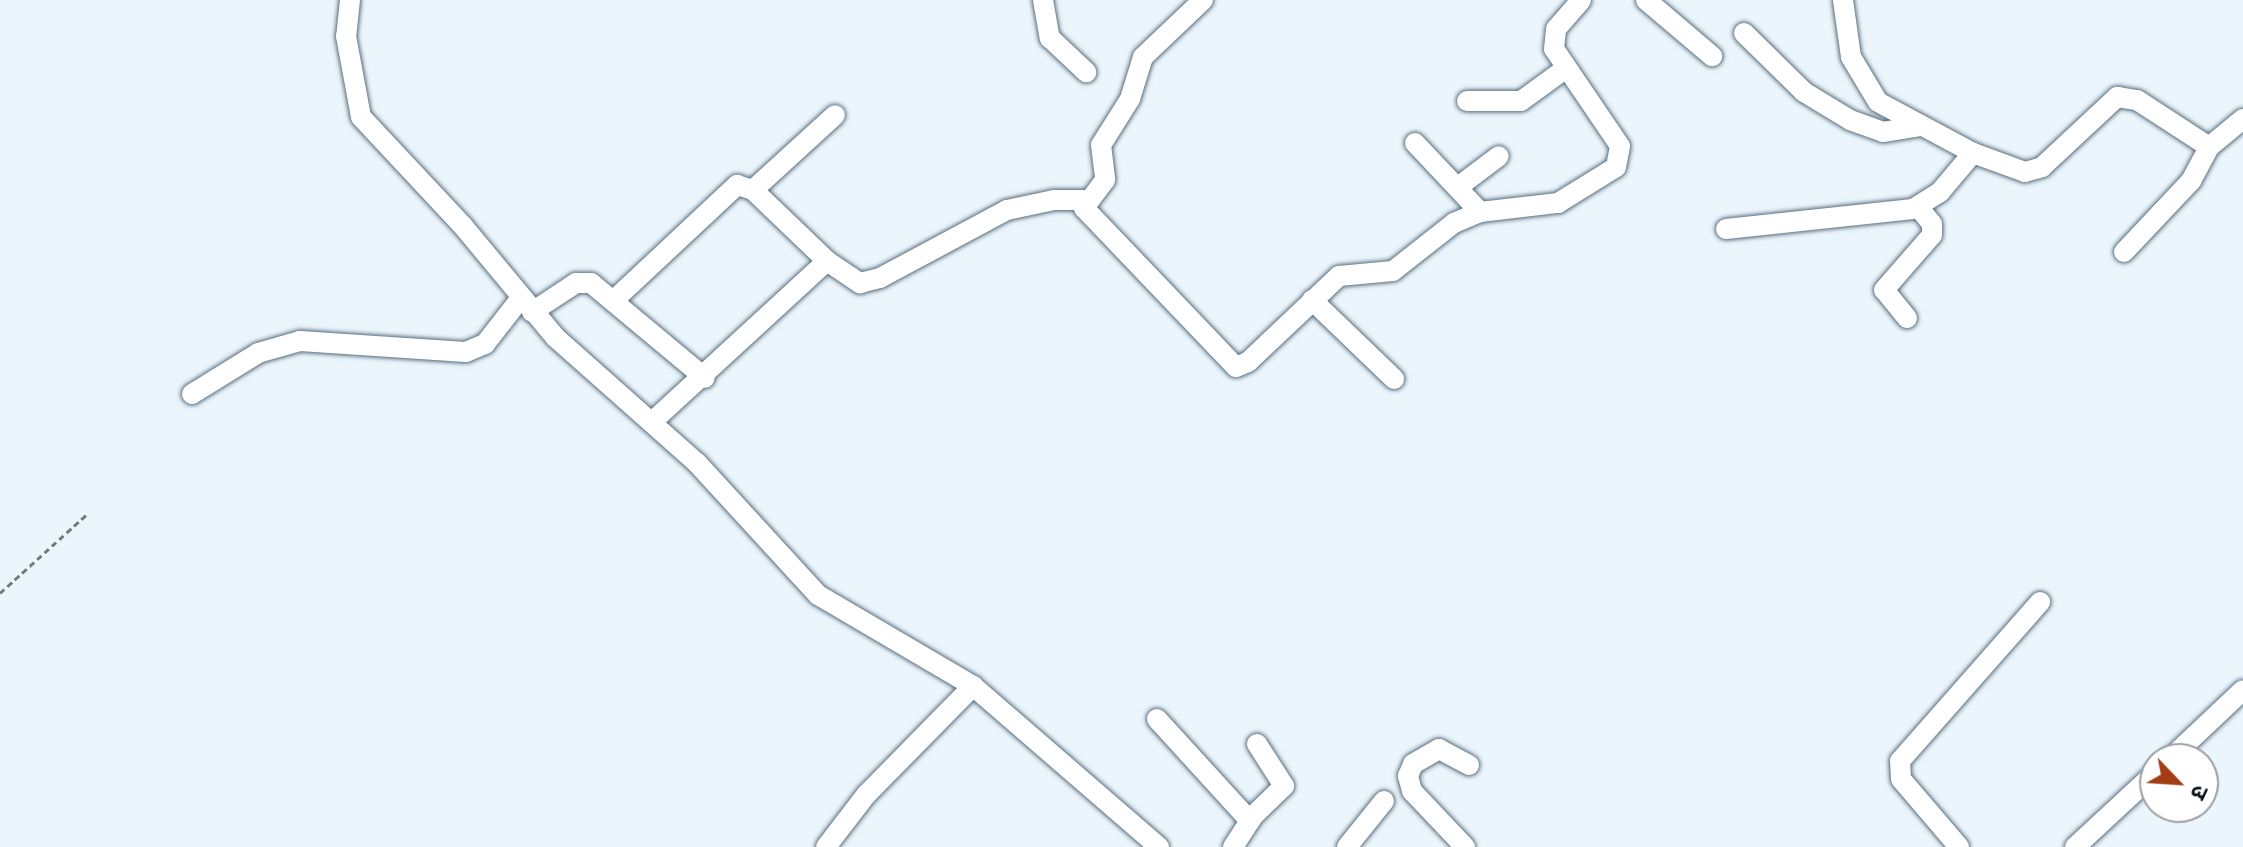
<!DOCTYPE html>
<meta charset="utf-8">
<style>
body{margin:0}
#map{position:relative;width:2243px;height:847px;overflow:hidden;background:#ebf5fc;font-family:"DM Sans","Noto Sans Devanagari",sans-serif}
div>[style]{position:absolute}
.path>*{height:3px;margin-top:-1.5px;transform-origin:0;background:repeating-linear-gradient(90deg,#727b82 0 6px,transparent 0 10px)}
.roads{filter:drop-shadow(0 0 2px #586e7e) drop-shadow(0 0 2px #586e7e)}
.minor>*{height:20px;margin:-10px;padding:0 10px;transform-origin:10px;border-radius:10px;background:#fff}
span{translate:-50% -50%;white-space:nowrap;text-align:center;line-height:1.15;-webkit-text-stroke:8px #fff;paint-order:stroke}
.north{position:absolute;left:2139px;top:743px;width:80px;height:80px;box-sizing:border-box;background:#fff;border:2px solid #9ca0a2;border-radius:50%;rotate:115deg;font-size:22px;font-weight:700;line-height:32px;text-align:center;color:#081117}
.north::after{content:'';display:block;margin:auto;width:28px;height:36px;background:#a33e14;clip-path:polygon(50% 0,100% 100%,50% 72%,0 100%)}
</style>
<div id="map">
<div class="path">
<div style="left:0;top:593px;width:116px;rotate:-42.2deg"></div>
</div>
<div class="roads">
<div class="minor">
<div style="left:350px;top:0;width:36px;rotate:96deg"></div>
<div style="left:346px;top:36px;width:82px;rotate:79.5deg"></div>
<div style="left:361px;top:117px;width:149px;rotate:46.9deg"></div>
<div style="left:463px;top:226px;width:144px;rotate:50.3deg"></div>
<div style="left:555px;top:337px;width:190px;rotate:41.6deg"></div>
<div style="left:697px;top:463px;width:179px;rotate:47.5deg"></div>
<div style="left:818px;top:595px;width:180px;rotate:30.4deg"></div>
<div style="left:973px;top:686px;width:246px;rotate:40.9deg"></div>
<div style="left:1043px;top:0;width:39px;rotate:80deg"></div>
<div style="left:1050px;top:38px;width:50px;rotate:43.4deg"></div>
<div style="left:1203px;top:0;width:83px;rotate:136.5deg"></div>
<div style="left:1143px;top:57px;width:44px;rotate:107.2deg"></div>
<div style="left:1130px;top:99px;width:54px;rotate:122.2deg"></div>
<div style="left:1101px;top:145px;width:35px;rotate:83deg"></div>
<div style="left:1105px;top:180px;width:35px;rotate:127deg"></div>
<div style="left:1084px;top:208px;width:220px;rotate:46.3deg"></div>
<div style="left:1236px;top:367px;width:13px;rotate:-23deg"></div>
<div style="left:1248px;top:362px;width:125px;rotate:-43.4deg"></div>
<div style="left:1339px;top:276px;width:54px;rotate:-5.3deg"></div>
<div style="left:1393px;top:271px;width:78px;rotate:-38.2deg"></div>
<div style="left:1454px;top:223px;width:28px;rotate:-23deg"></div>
<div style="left:1480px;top:212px;width:79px;rotate:-6.6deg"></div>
<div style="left:1558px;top:203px;width:68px;rotate:-31.8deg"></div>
<div style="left:1616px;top:167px;width:21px;rotate:-79deg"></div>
<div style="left:1620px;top:146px;width:117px;rotate:-124.2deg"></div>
<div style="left:1554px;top:49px;width:20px;rotate:-84deg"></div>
<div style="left:1556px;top:29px;width:38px;rotate:-49deg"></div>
<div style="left:1646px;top:0;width:87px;rotate:40.3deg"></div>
<div style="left:1843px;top:0;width:58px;rotate:82deg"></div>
<div style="left:1851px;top:57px;width:52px;rotate:59deg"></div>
<div style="left:1878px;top:102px;width:108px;rotate:28.2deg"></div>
<div style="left:1973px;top:153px;width:55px;rotate:20.1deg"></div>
<div style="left:2025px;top:172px;width:18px;rotate:-16deg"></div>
<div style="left:2042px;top:167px;width:103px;rotate:-43deg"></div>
<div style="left:2117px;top:97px;width:20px;rotate:9deg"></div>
<div style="left:2137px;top:100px;width:86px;rotate:33.1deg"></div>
<div style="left:2209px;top:147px;width:44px;rotate:-39.5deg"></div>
<div style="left:1744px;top:33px;width:84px;rotate:44.5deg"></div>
<div style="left:1804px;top:92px;width:54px;rotate:31.3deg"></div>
<div style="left:1850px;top:120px;width:35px;rotate:20deg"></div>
<div style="left:1883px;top:132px;width:37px;rotate:-9deg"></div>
<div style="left:1467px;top:101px;width:54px"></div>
<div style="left:1521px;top:101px;width:54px;rotate:-36deg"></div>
<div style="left:1415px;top:143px;width:95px;rotate:46.7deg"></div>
<div style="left:1458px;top:187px;width:51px;rotate:-37.1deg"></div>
<div style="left:753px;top:190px;width:111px;rotate:-42.4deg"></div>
<div style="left:1726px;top:229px;width:188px;rotate:-6.1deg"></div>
<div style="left:1913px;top:209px;width:32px;rotate:-32deg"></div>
<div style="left:1940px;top:192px;width:51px;rotate:-49.8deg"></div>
<div style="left:2124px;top:252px;width:98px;rotate:-46.7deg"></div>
<div style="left:2191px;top:181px;width:38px;rotate:-62deg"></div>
<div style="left:1312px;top:300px;width:114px;rotate:43.9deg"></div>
<div style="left:613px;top:301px;width:170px;rotate:-43.1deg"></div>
<div style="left:737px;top:185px;width:17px;rotate:17deg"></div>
<div style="left:753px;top:190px;width:103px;rotate:43.8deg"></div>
<div style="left:827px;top:261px;width:40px;rotate:34deg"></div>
<div style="left:860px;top:283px;width:21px;rotate:-14deg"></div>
<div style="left:880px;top:278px;width:144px;rotate:-28.2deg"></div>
<div style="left:1007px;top:210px;width:48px;rotate:-12deg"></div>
<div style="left:1054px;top:200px;width:32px"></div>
<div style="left:532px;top:312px;width:53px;rotate:-33.4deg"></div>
<div style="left:576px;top:283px;width:15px"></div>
<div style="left:591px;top:283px;width:148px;rotate:39.8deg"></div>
<div style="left:1907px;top:318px;width:36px;rotate:-129deg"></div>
<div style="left:1884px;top:290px;width:73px;rotate:-48.9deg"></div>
<div style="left:1932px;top:235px;width:11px;rotate:-90deg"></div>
<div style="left:1932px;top:224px;width:22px;rotate:-129deg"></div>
<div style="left:192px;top:394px;width:78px;rotate:-31.8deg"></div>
<div style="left:258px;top:353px;width:44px;rotate:-15.9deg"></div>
<div style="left:300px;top:341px;width:166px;rotate:3.8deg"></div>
<div style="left:466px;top:352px;width:21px;rotate:-23deg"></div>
<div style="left:485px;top:344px;width:58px;rotate:-52deg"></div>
<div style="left:653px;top:421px;width:236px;rotate:-42.6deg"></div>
<div style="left:1157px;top:719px;width:138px;rotate:47.6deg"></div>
<div style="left:2170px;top:759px;width:100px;rotate:-43.4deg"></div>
<div style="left:826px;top:847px;width:66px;rotate:-52.4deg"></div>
<div style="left:866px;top:795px;width:153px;rotate:-45.5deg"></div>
<div style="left:1233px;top:847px;width:38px;rotate:-57deg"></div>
<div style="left:1254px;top:815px;width:42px;rotate:-44deg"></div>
<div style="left:1284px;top:786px;width:50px;rotate:-122.7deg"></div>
<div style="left:1347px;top:847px;width:59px;rotate:-51.2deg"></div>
<div style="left:1465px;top:847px;width:77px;rotate:-133.4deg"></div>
<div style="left:1412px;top:791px;width:16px;rotate:-105deg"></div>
<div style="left:1408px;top:776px;width:13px;rotate:-67deg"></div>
<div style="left:1413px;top:764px;width:30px;rotate:-30deg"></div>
<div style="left:1439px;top:749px;width:34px;rotate:28deg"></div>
<div style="left:1959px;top:847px;width:89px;rotate:-130.5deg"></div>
<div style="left:1901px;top:779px;width:18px;rotate:-93deg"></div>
<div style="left:1900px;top:761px;width:212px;rotate:-48.6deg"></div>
<div style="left:2075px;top:847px;width:109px;rotate:-42.8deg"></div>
</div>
</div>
<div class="north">उ</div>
</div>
